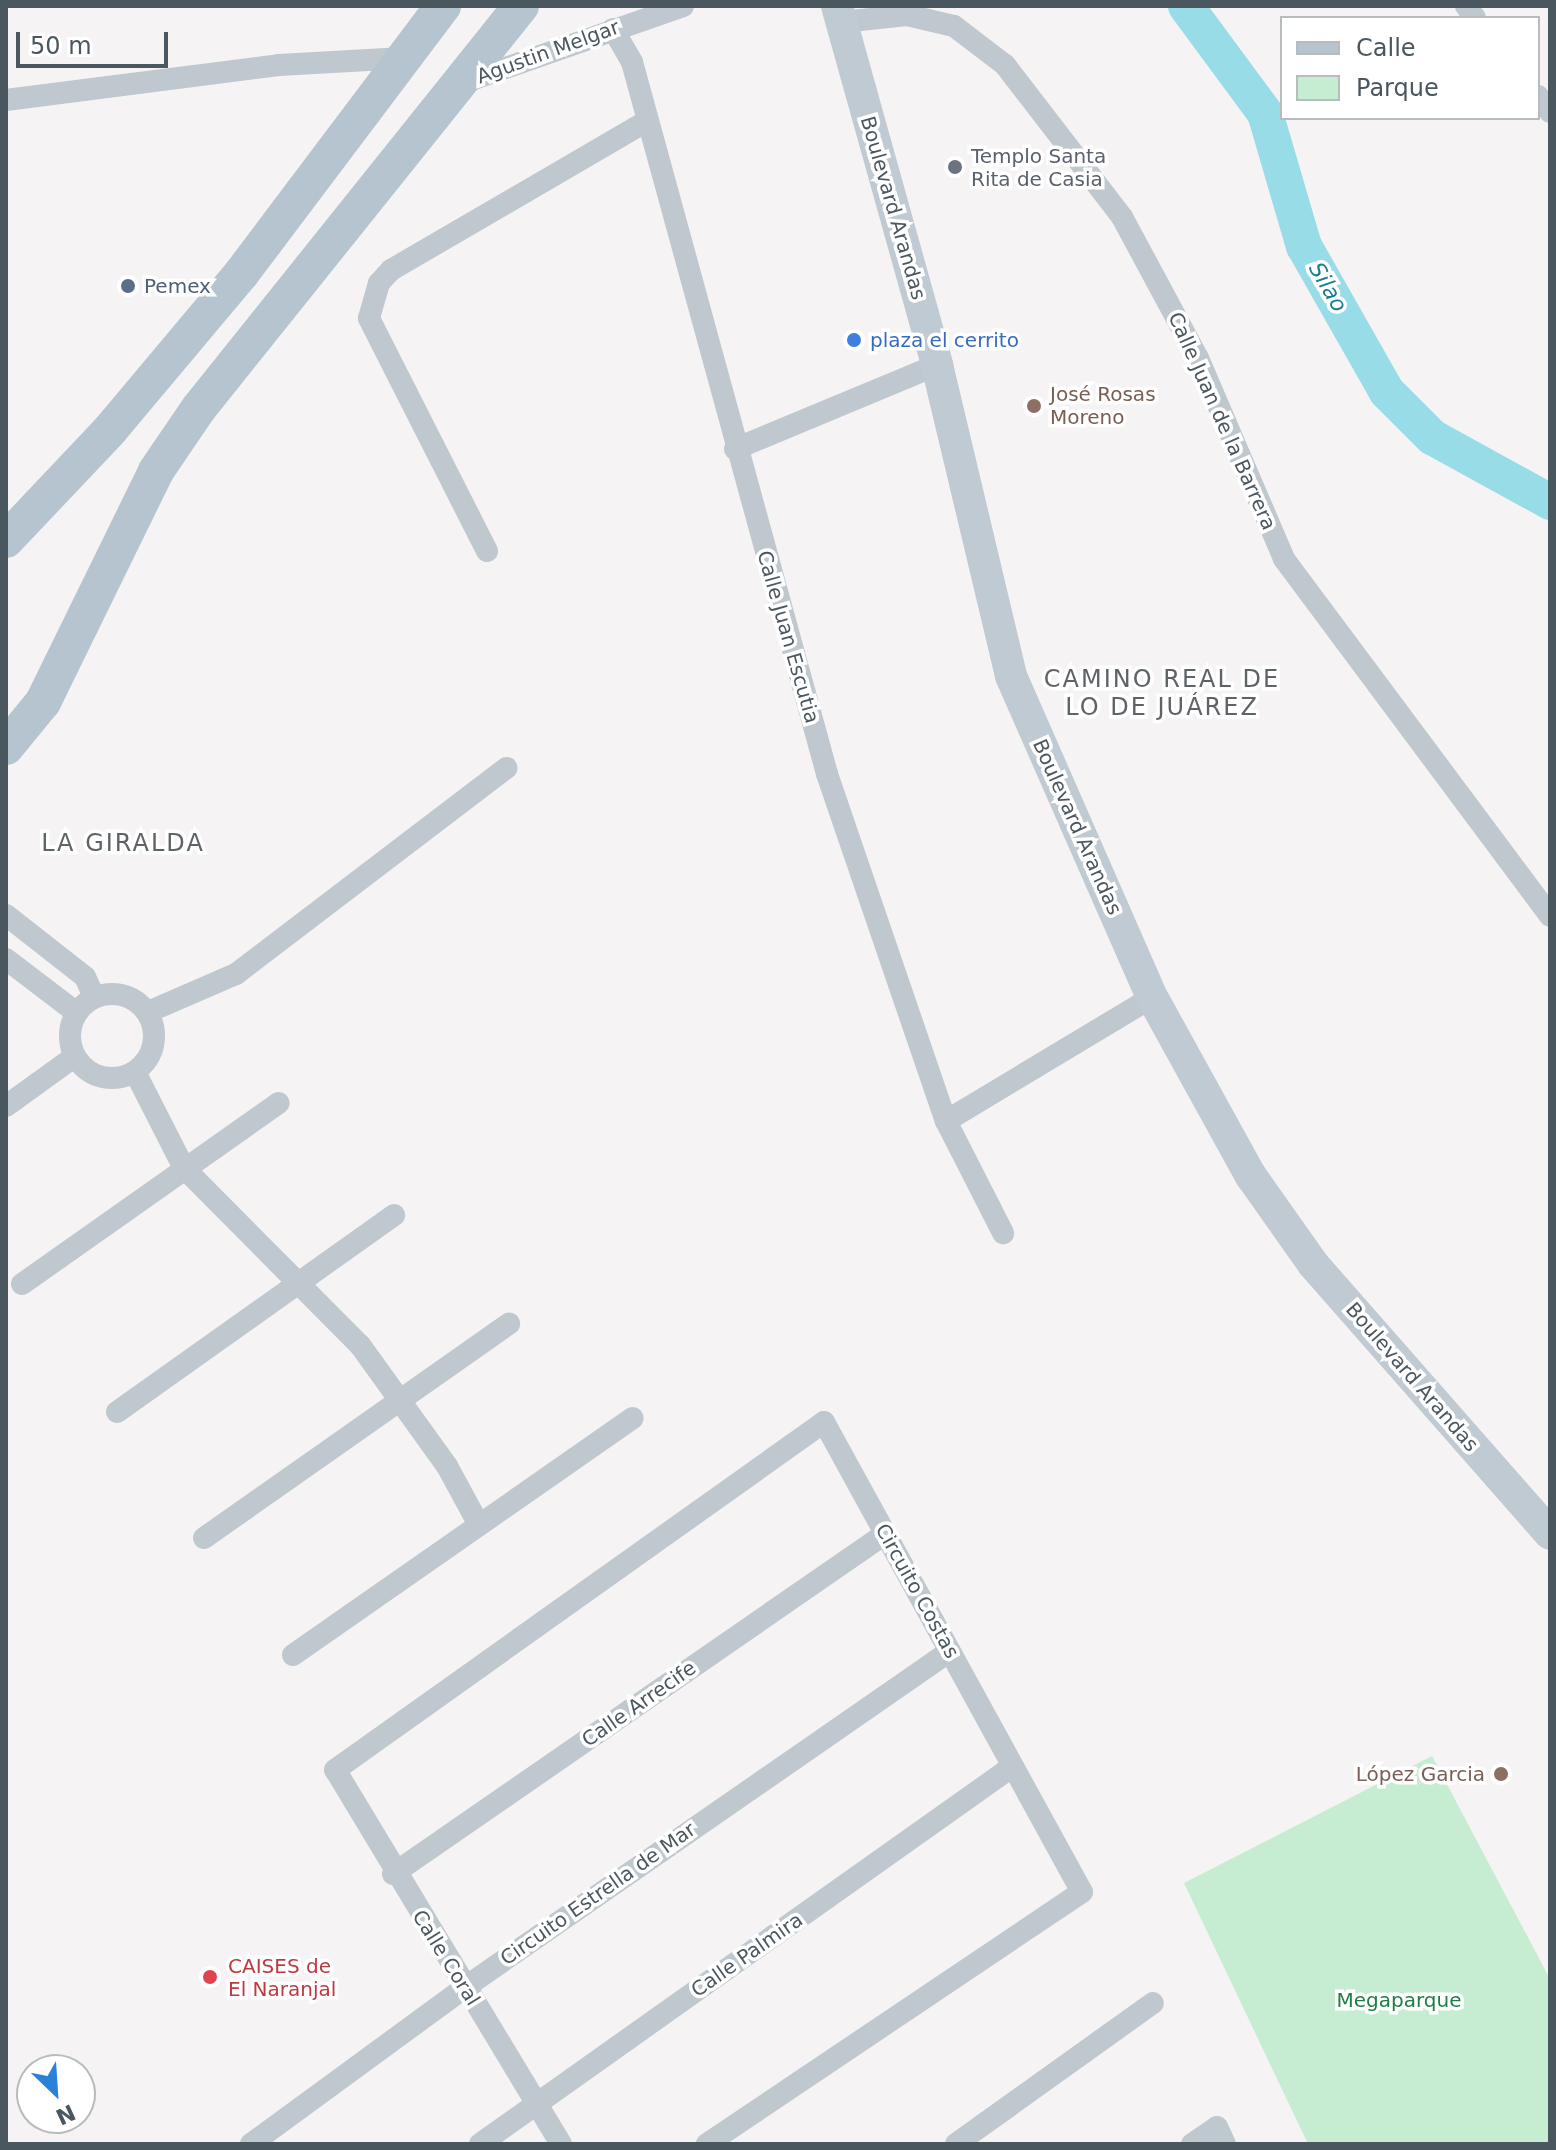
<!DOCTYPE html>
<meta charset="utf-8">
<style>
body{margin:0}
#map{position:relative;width:1556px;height:2150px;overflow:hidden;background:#f5f3f3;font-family:"DejaVu Sans",sans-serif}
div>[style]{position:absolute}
.green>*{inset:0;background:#c6edd2}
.river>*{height:36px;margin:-18px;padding:0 18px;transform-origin:18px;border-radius:18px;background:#97dce7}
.street>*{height:22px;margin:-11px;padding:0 11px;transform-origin:11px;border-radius:11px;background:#bfc8ce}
.street>.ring{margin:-11px;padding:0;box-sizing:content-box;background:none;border:22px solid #bfc8ce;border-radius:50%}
.secondary>*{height:32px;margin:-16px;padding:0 16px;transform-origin:16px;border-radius:16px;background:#c0cad2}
.primary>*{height:36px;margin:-18px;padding:0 18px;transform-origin:18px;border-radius:18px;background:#b5c4ce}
.dots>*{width:22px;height:22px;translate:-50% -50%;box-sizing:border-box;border:4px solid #fff;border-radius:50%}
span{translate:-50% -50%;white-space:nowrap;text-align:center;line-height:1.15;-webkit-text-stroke:7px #fff;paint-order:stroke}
.street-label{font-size:20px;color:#4b575f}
.worship-label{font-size:20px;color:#5b616d}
.left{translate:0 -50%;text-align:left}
.service-label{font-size:20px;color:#4e5e75}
.shop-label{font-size:20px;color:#366cbe}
.education-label{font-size:20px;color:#785e54}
.right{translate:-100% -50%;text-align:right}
.health-label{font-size:20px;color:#be3a42}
.park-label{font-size:20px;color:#1f7d47}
.water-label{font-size:22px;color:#177f8f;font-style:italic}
.quarter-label{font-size:24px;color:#5f6367;letter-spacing:2px}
.frame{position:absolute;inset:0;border:8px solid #4b575f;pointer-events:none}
.legend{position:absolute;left:1280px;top:16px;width:260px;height:104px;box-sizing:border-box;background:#fff;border:2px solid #b7bcbf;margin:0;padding:10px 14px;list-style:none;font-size:24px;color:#4b575f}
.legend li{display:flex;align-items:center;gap:16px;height:40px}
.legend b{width:40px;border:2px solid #b7bcbf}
.north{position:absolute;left:16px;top:2054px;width:80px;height:80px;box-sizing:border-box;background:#fff;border:2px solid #b7bcbf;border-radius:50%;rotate:155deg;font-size:22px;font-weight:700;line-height:32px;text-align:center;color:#4b575f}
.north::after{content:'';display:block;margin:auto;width:28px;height:36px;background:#2982d8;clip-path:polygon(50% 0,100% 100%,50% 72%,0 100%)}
.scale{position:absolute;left:16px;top:32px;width:152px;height:36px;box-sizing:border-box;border:4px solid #4b575f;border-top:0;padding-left:10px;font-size:24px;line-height:28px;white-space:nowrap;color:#4b575f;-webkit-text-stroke:6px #fff;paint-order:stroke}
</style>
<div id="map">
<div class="green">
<div style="clip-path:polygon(1432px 1756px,1550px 1979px,1550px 2144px,1308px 2144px,1184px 1883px)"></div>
</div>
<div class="river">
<div style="left:1186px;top:6px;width:133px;rotate:53.6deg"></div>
<div style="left:1265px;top:113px;width:139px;rotate:73.7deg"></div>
<div style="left:1304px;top:246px;width:168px;rotate:60.4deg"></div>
<div style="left:1387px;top:392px;width:64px;rotate:45deg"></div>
<div style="left:1432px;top:437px;width:135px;rotate:28.8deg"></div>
</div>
<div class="street">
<div style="left:1466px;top:6px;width:15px;rotate:53deg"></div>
<div style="left:842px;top:22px;width:65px;rotate:-6.1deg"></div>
<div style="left:907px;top:15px;width:48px;rotate:13.2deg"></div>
<div style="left:954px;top:26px;width:64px;rotate:37.4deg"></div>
<div style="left:1005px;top:65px;width:192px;rotate:52.4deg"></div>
<div style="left:1122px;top:217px;width:160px;rotate:61.7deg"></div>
<div style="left:1198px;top:358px;width:219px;rotate:66.8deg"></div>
<div style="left:1284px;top:559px;width:445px;rotate:53.3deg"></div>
<div style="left:613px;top:29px;width:38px;rotate:60deg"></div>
<div style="left:632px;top:62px;width:738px;rotate:74.68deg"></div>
<div style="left:827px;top:774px;width:367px;rotate:71.1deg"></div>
<div style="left:946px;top:1121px;width:126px;rotate:63deg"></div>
<div style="left:465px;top:82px;width:231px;rotate:-19.2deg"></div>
<div style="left:1538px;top:96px;width:20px;rotate:53deg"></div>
<div style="left:6px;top:100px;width:275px;rotate:-7.3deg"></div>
<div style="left:279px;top:65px;width:125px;rotate:-3.2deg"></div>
<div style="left:735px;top:449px;width:219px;rotate:-22.6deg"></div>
<div style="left:487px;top:551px;width:261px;rotate:-116.9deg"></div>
<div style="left:369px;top:318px;width:36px;rotate:-74deg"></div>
<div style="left:379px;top:283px;width:18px;rotate:-47deg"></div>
<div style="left:391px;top:270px;width:294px;rotate:-30.2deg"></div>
<div style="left:6px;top:915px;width:100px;rotate:38.1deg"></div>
<div style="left:85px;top:977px;width:21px;rotate:65deg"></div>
<div style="left:6px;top:959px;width:89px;rotate:37.3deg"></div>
<div class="ring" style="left:70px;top:994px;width:62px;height:62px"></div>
<div style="left:148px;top:1012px;width:96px;rotate:-23.4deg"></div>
<div style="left:236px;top:974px;width:340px;rotate:-37.3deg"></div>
<div style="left:135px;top:1072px;width:108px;rotate:63deg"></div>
<div style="left:184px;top:1168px;width:250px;rotate:45.2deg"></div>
<div style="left:360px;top:1345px;width:149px;rotate:54.3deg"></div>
<div style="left:447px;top:1466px;width:67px;rotate:61.5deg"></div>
<div style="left:6px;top:1106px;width:84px;rotate:-35.8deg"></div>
<div style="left:946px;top:1121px;width:240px;rotate:-31deg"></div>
<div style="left:22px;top:1284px;width:314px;rotate:-35.2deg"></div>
<div style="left:117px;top:1412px;width:340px;rotate:-35.4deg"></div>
<div style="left:204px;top:1538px;width:373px;rotate:-35.1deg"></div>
<div style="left:293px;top:1655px;width:414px;rotate:-34.9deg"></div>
<div style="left:393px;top:1874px;width:598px;rotate:-34.65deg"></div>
<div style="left:251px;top:2144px;width:264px;rotate:-36.2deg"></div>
<div style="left:464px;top:1988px;width:591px;rotate:-34.74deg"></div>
<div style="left:480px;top:2144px;width:653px;rotate:-35.34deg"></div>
<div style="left:561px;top:2144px;width:437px;rotate:-121.1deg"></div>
<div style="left:335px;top:1770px;width:600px;rotate:-35.44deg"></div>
<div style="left:824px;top:1422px;width:536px;rotate:61.24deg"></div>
<div style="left:1082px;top:1892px;width:452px;rotate:146.1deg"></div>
<div style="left:956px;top:2144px;width:242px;rotate:-35.6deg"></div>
<div style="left:1192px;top:2144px;width:30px;rotate:-34deg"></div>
<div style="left:1217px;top:2127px;width:19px;rotate:65deg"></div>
</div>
<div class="secondary">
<div style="left:837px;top:6px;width:373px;rotate:74.4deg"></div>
<div style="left:937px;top:365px;width:320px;rotate:76.6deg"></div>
<div style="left:1011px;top:676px;width:351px;rotate:66.3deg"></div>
<div style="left:1152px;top:997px;width:205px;rotate:61.1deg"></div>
<div style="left:1251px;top:1176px;width:108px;rotate:54.8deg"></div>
<div style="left:1313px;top:1264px;width:359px;rotate:48.7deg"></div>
</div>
<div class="primary">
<div style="left:6px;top:540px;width:151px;rotate:-46.6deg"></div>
<div style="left:110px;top:430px;width:204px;rotate:-50deg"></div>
<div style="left:241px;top:274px;width:336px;rotate:-53deg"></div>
<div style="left:6px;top:747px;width:58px;rotate:-50.6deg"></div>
<div style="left:43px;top:702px;width:257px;rotate:-63.9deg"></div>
<div style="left:156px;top:471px;width:76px;rotate:-55.7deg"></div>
<div style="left:199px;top:408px;width:515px;rotate:-51.31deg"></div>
</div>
<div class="dots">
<div style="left:955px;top:167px;background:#6b7280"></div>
<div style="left:128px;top:286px;background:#5c6f8a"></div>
<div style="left:854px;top:340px;background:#3f7fe0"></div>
<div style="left:1034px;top:406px;background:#8d6e63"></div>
<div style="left:1501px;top:1774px;background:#8d6e63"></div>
<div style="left:210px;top:1977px;background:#e0444e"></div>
</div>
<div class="street-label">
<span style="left:548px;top:52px;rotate:-20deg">Agustin Melgar</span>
<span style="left:893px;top:208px;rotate:74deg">Boulevard Arandas</span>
<span style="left:1222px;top:421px;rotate:66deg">Calle Juan de la Barrera</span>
<span style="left:788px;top:637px;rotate:74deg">Calle Juan Escutia</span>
<span style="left:1077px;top:827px;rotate:66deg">Boulevard Arandas</span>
<span style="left:1412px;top:1377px;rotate:49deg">Boulevard Arandas</span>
<span style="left:917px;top:1591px;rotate:61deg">Circuito Costas</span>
<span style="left:639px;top:1704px;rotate:-35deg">Calle Arrecife</span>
<span style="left:598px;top:1894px;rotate:-35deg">Circuito Estrella de Mar</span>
<span style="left:747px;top:1955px;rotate:-35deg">Calle Palmira</span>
<span style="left:446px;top:1958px;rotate:58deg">Calle Coral</span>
</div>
<div class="worship-label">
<span class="left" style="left:971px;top:168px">Templo Santa<br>Rita de Casia</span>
</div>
<div class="service-label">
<span class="left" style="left:144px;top:286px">Pemex</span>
</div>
<div class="shop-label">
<span class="left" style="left:870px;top:340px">plaza el cerrito</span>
</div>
<div class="education-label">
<span class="left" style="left:1050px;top:406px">José Rosas<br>Moreno</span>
<span class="right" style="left:1485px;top:1774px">López Garcia</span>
</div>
<div class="health-label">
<span class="left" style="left:228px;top:1978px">CAISES de<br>El Naranjal</span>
</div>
<div class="park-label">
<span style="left:1399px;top:2000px">Megaparque</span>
</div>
<div class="water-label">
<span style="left:1328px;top:287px;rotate:60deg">Silao</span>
</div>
<div class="quarter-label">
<span style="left:1162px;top:694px">CAMINO REAL DE<br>LO DE JUÁREZ</span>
<span style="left:123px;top:844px">LA GIRALDA</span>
</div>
<div class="frame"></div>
<ul class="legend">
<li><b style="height:10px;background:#b5c4ce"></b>Calle</li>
<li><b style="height:22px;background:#c6edd2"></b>Parque</li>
</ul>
<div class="north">N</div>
<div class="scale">50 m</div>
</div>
